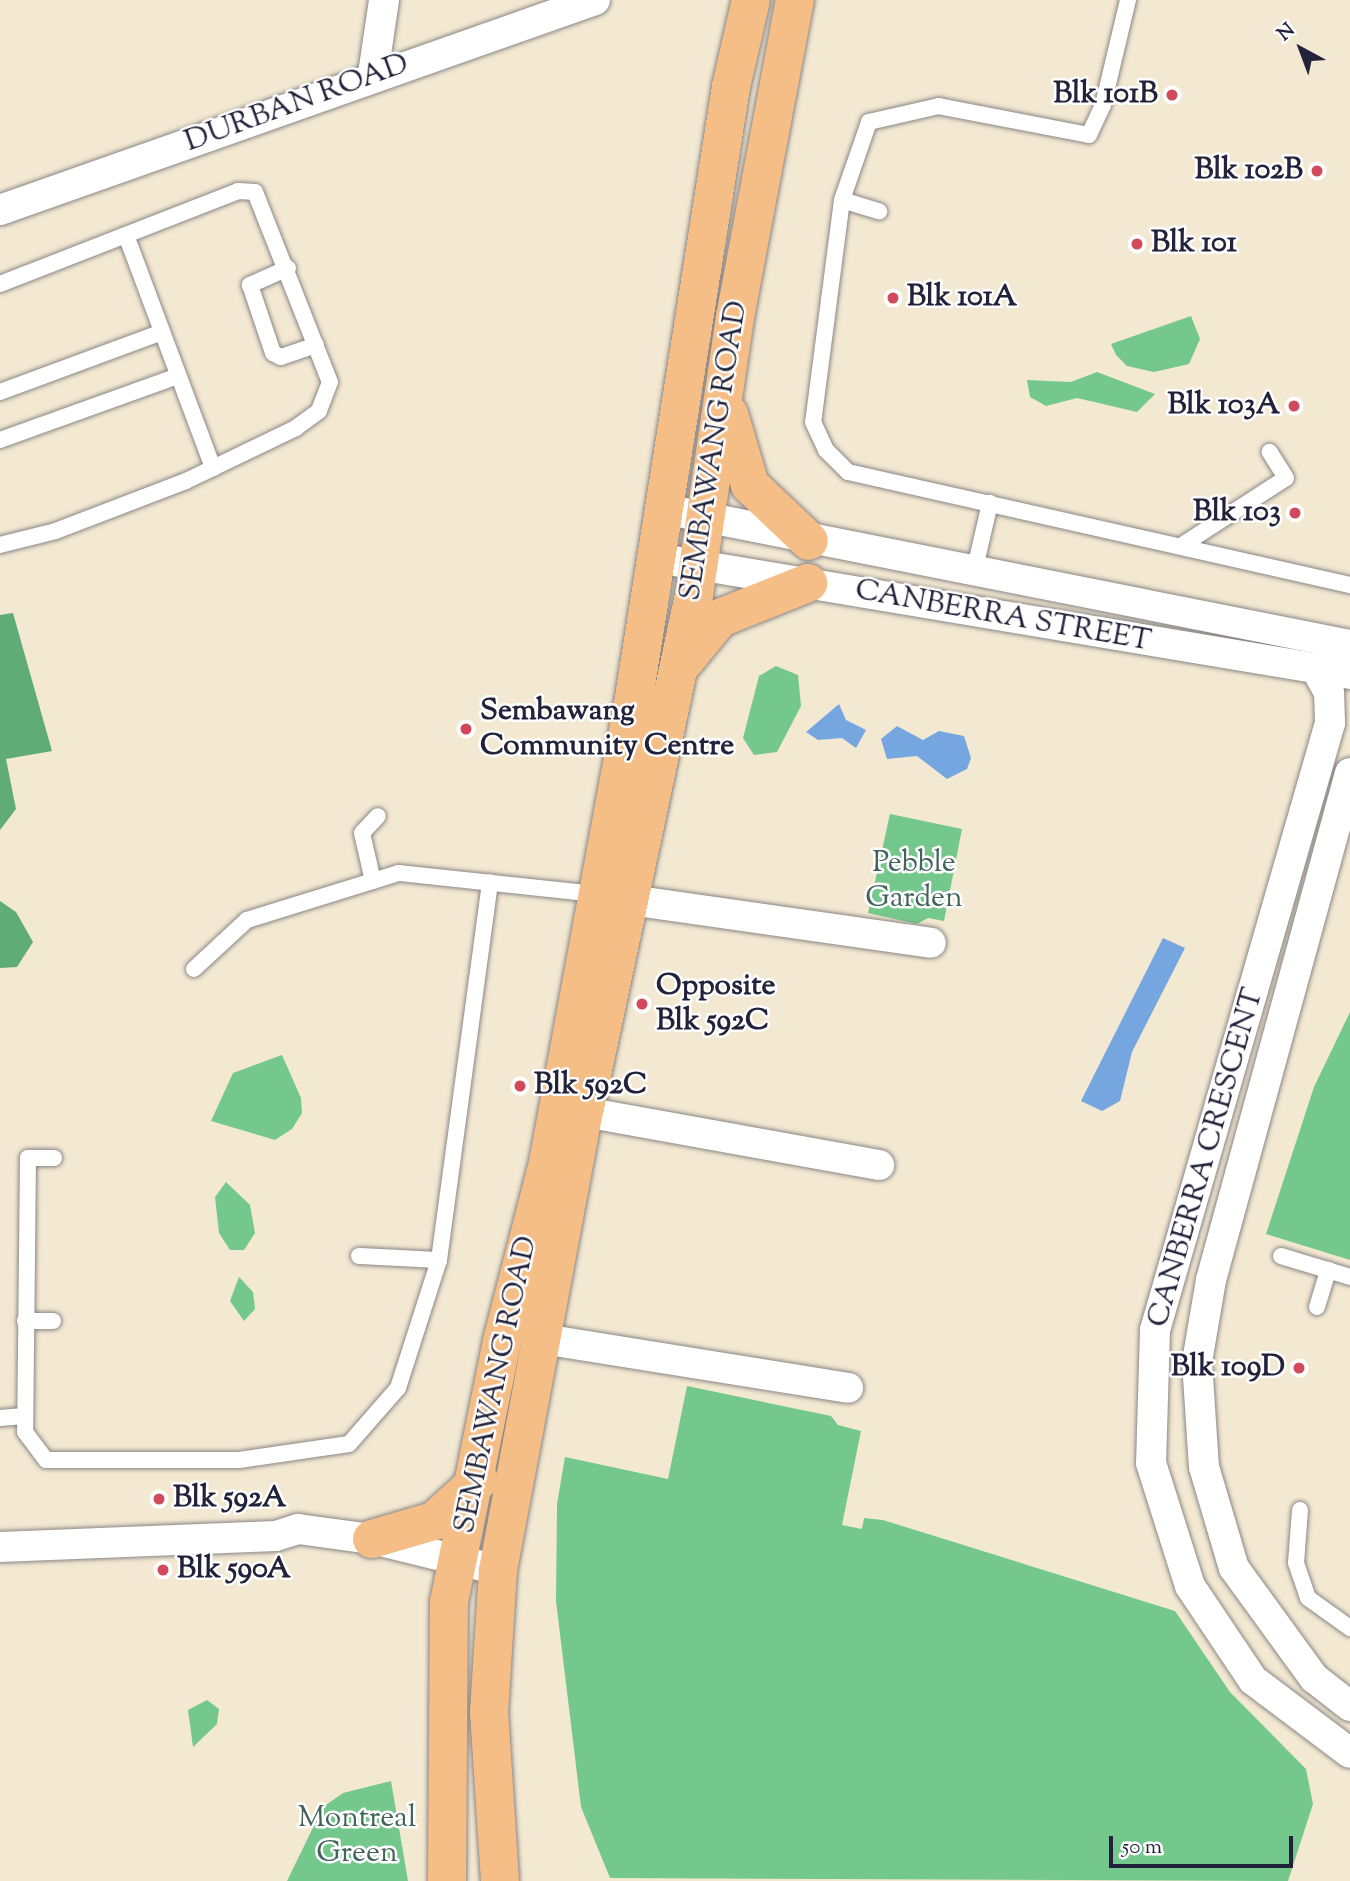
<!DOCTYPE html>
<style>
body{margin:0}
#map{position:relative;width:1350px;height:1881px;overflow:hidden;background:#f3e9d2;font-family:"Sorts Mill Goudy",serif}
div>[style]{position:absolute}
.green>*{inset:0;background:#74c88b}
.forest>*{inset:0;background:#5fac77}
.water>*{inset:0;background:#75a6e0}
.roads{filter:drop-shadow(0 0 2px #8a8686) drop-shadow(0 0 2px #8a8686)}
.service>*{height:16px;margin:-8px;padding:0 8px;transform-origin:8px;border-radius:8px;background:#fff}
.minor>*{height:30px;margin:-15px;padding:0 15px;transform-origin:15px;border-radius:15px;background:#fff}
.primary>*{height:38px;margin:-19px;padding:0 19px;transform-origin:19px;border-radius:19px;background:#f6be87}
.dots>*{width:19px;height:19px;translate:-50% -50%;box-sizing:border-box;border:4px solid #fff;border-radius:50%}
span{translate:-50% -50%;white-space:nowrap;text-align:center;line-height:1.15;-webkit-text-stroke:5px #fff;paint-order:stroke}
.poi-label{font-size:30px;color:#22223b;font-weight:700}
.right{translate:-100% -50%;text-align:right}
.left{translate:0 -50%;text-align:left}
.street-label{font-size:30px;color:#22223b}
.park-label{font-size:30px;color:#43645b}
.north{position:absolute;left:1266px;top:14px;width:70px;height:70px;-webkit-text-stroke:5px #fff;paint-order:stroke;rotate:319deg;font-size:19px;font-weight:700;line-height:28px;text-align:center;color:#22223b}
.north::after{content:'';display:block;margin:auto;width:24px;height:32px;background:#22223b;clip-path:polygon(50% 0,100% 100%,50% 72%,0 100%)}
.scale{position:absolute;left:1109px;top:1836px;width:184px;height:32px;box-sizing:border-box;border:4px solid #22223b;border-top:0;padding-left:9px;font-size:21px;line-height:24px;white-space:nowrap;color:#22223b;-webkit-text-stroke:5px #fff;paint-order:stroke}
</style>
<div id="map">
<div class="green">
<div style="clip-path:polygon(1191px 316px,1200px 339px,1189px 364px,1154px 372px,1127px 366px,1116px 355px,1111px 344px)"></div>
<div style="clip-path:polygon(1097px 372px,1155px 394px,1137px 412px,1077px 398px,1046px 406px,1030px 397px,1027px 380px,1071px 382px)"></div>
<div style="clip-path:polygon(776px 666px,798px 675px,801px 706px,777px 752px,754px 755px,743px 738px,759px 676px)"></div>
<div style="clip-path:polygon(890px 814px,962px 829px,944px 921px,928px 918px,917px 924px,868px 913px)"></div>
<div style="clip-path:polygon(1350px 1012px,1350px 1260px,1266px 1234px,1314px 1087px)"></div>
<div style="clip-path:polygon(282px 1055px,301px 1098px,302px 1113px,292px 1129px,275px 1140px,211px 1121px,233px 1073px)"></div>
<div style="clip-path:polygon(226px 1182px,250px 1205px,255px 1233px,244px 1250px,230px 1250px,219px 1233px,215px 1197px)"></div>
<div style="clip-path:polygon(239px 1277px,253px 1292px,255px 1309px,244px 1321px,230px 1301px)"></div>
<div style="clip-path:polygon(687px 1386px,831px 1416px,838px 1425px,861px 1431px,842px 1525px,862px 1529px,864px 1518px,883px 1520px,1175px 1611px,1230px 1692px,1306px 1769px,1313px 1804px,1288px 1881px,610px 1878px,581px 1807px,556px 1601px,557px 1504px,565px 1457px,668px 1479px)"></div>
<div style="clip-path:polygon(207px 1700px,219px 1709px,217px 1724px,193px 1747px,188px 1710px)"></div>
<div style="clip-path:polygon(391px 1781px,408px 1881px,287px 1881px,323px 1807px,343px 1793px)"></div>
</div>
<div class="forest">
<div style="clip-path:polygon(13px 613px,52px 751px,6px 759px,16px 809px,0 830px,0 615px)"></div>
<div style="clip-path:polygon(0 901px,16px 912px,33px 942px,17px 967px,0 968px)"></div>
</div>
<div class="water">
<div style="clip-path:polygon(839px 704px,846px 720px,866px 730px,856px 748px,842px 738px,818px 740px,806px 732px)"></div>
<div style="clip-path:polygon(897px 726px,923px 740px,939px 731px,964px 736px,971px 758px,967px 769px,947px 779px,917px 756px,887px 759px,881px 739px)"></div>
<div style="clip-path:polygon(1163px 938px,1185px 948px,1132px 1052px,1120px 1101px,1102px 1111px,1081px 1101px)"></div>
</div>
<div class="roads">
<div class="service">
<div style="left:1128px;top:0;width:108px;rotate:103.4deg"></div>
<div style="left:1103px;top:105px;width:33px;rotate:115deg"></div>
<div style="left:1089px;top:135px;width:153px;rotate:-169.1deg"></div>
<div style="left:939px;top:106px;width:72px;rotate:167.1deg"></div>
<div style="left:869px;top:122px;width:83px;rotate:109.1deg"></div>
<div style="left:842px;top:200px;width:224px;rotate:97.4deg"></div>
<div style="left:813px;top:422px;width:31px;rotate:65deg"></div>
<div style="left:826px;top:450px;width:31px;rotate:45deg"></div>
<div style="left:848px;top:472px;width:515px;rotate:12.69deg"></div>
<div style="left:842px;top:200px;width:39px;rotate:17deg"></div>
<div style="left:126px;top:235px;width:249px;rotate:69.5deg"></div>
<div style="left:288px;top:268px;width:42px;rotate:155.9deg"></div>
<div style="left:250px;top:285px;width:72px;rotate:71.3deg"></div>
<div style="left:273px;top:353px;width:9px;rotate:27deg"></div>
<div style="left:281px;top:357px;width:37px;rotate:-19deg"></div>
<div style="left:0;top:284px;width:256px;rotate:-21.3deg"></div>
<div style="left:238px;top:191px;width:17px;rotate:3deg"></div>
<div style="left:255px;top:192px;width:204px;rotate:68.5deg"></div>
<div style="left:330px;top:382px;width:31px;rotate:111deg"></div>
<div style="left:319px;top:411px;width:29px;rotate:144deg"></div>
<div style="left:296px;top:428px;width:122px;rotate:154.3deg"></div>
<div style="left:186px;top:481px;width:139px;rotate:159deg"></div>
<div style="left:56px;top:531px;width:58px;rotate:166deg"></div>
<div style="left:0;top:392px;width:173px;rotate:-20.3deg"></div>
<div style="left:0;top:440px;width:189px;rotate:-19.8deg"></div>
<div style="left:1184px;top:544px;width:121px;rotate:-32.9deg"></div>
<div style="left:1286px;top:478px;width:31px;rotate:-122deg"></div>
<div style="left:974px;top:572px;width:71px;rotate:-76.9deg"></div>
<div style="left:373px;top:881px;width:49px;rotate:-102.9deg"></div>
<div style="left:362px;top:833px;width:23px;rotate:-47deg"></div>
<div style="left:194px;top:969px;width:72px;rotate:-42.8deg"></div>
<div style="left:247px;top:920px;width:159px;rotate:-17.2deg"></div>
<div style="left:399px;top:873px;width:199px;rotate:6.1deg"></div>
<div style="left:54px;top:1158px;width:26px;rotate:180deg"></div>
<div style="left:28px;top:1158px;width:274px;rotate:90.6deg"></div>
<div style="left:25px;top:1432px;width:35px;rotate:53deg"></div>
<div style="left:46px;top:1460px;width:193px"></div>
<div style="left:239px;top:1460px;width:111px;rotate:-8.3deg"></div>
<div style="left:349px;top:1444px;width:74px;rotate:-48.8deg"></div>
<div style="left:398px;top:1388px;width:134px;rotate:-72.2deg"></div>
<div style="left:439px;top:1260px;width:381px;rotate:-82.3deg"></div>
<div style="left:359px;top:1256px;width:80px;rotate:2.9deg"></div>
<div style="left:1281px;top:1256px;width:72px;rotate:16.9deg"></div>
<div style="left:1317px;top:1307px;width:39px;rotate:-73deg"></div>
<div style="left:25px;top:1321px;width:28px"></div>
<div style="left:0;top:1418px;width:24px;rotate:-5deg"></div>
<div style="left:1300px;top:1510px;width:53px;rotate:94.3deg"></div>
<div style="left:1296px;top:1563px;width:37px;rotate:71deg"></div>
<div style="left:1308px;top:1598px;width:52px;rotate:35.5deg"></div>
</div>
<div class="minor">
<div style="left:373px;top:74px;width:75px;rotate:-81.5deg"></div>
<div style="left:0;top:210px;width:631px;rotate:-19.44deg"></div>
<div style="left:664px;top:509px;width:699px;rotate:11.21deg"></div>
<div style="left:656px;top:558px;width:704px;rotate:9.49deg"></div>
<div style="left:1316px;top:669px;width:26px;rotate:61deg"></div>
<div style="left:1329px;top:692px;width:31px;rotate:88deg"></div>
<div style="left:1330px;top:723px;width:632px;rotate:106.08deg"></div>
<div style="left:1155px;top:1330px;width:133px;rotate:91.7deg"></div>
<div style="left:1151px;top:1463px;width:129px;rotate:72.4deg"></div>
<div style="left:1190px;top:1586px;width:113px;rotate:56.2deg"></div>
<div style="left:1253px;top:1680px;width:121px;rotate:37deg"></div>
<div style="left:1350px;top:773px;width:526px;rotate:105.33deg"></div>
<div style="left:1211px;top:1280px;width:83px;rotate:99.7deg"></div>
<div style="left:1197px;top:1362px;width:105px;rotate:86.2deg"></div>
<div style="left:1204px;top:1467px;width:105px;rotate:73.5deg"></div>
<div style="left:1234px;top:1568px;width:136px;rotate:54deg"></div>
<div style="left:1314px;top:1678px;width:46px;rotate:37.9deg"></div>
<div style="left:609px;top:897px;width:325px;rotate:8.1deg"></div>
<div style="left:584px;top:1112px;width:300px;rotate:10.2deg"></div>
<div style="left:543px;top:1339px;width:309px;rotate:9.1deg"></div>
<div style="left:0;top:1547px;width:276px;rotate:-2.3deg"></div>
<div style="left:276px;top:1536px;width:23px;rotate:-18deg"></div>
<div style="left:298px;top:1529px;width:75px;rotate:7.7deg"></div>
<div style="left:372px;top:1539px;width:130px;rotate:13.8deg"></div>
</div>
<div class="primary">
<div style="left:729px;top:414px;width:74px;rotate:73.5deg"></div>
<div style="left:750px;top:485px;width:81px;rotate:43.5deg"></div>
<div style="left:684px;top:662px;width:57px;rotate:-50.7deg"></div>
<div style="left:720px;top:618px;width:95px;rotate:-21.7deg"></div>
<div style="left:372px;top:1539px;width:65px;rotate:-16.2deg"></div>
<div style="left:434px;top:1521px;width:61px;rotate:-42.3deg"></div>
<div style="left:447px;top:1881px;width:279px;rotate:-89.6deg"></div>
<div style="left:449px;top:1602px;width:266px;rotate:-78.5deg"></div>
<div style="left:502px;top:1341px;width:184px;rotate:-75.5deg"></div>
<div style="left:548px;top:1163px;width:461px;rotate:-79.5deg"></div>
<div style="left:632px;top:710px;width:631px;rotate:-80.97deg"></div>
<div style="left:731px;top:87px;width:89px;rotate:-77.1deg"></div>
<div style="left:500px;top:1881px;width:168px;rotate:-93.7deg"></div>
<div style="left:489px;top:1713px;width:143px;rotate:-86.4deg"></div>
<div style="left:498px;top:1570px;width:466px;rotate:-79.4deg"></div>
<div style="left:584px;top:1112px;width:529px;rotate:-77.99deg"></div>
<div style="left:694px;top:595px;width:281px;rotate:-81.6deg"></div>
<div style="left:735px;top:317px;width:323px;rotate:-79.3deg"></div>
</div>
</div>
<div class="dots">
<div style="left:1172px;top:95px;background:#d1495b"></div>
<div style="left:1317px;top:171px;background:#d1495b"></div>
<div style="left:1137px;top:244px;background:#d1495b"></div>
<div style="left:893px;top:298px;background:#d1495b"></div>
<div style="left:1294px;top:406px;background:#d1495b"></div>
<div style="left:1295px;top:513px;background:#d1495b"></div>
<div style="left:466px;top:729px;background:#d1495b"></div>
<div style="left:642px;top:1004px;background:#d1495b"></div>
<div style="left:520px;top:1086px;background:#d1495b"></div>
<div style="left:1299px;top:1368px;background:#d1495b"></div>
<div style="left:159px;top:1499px;background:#d1495b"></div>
<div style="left:163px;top:1570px;background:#d1495b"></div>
</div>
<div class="poi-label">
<span class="right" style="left:1158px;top:95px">Blk 101B</span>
<span class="right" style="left:1303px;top:171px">Blk 102B</span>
<span class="left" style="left:1151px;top:244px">Blk 101</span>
<span class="left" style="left:907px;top:298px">Blk 101A</span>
<span class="right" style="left:1280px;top:406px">Blk 103A</span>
<span class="right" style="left:1281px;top:513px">Blk 103</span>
<span class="left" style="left:480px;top:729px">Sembawang<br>Community Centre</span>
<span class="left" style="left:656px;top:1004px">Opposite<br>Blk 592C</span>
<span class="left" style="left:534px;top:1086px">Blk 592C</span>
<span class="right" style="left:1285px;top:1368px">Blk 109D</span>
<span class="left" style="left:173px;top:1499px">Blk 592A</span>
<span class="left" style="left:177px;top:1570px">Blk 590A</span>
</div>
<div class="street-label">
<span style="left:297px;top:104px;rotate:-20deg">DURBAN ROAD</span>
<span style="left:715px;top:451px;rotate:-81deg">SEMBAWANG ROAD</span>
<span style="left:1003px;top:617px;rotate:10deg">CANBERRA STREET</span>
<span style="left:1207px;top:1158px;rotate:-74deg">CANBERRA CRESCENT</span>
<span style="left:497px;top:1385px;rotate:-78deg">SEMBAWANG ROAD</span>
</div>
<div class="park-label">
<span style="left:914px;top:881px">Pebble<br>Garden</span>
<span style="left:357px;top:1836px">Montreal<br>Green</span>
</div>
<div class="north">N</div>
<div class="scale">50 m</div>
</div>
